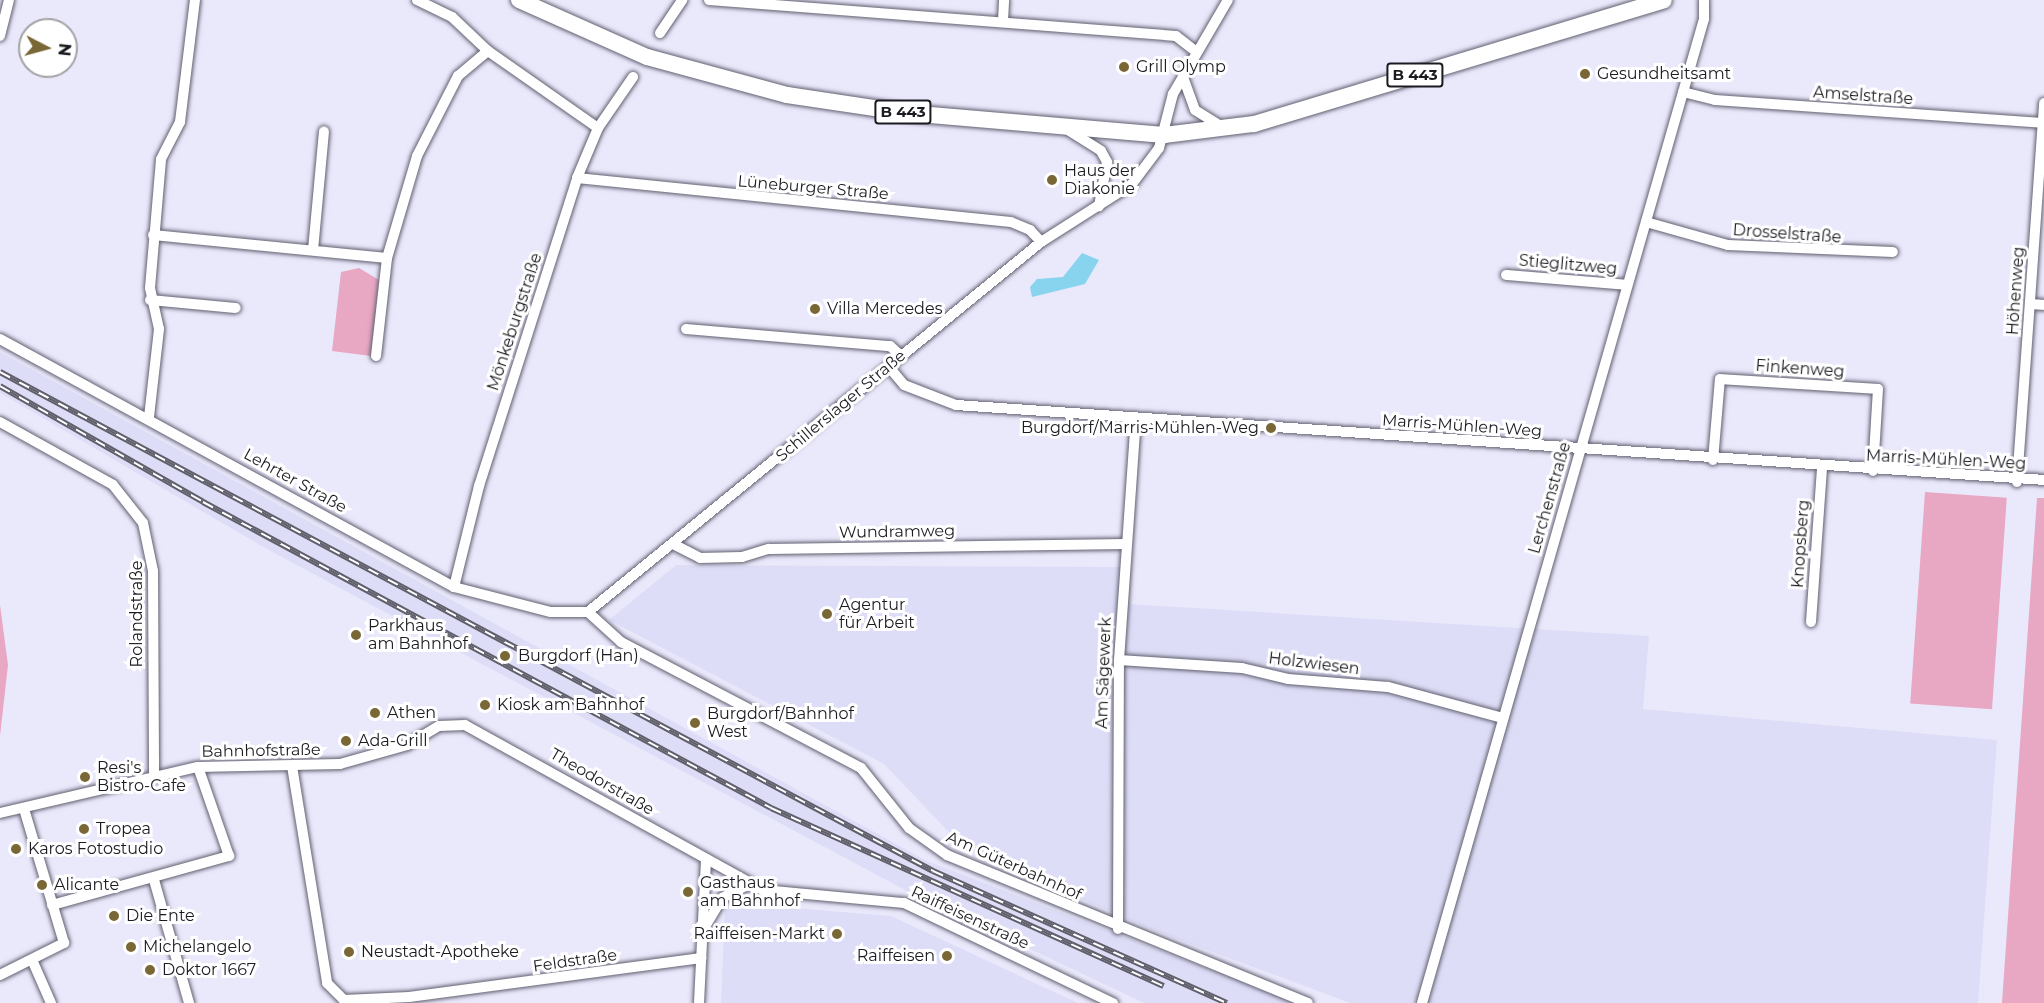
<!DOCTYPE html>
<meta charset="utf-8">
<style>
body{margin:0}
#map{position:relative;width:2044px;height:1003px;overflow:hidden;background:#eae9fc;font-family:Montserrat,sans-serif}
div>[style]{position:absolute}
.built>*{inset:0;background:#deddf7}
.green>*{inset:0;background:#e8a7c2;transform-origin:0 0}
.water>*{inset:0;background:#88d4ef}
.roads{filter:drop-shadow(0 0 2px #606070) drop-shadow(0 0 2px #606070)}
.street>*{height:10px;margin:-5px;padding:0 5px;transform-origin:5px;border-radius:5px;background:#fff}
.primary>*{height:16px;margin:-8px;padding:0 8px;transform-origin:8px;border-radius:8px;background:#fff}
.rail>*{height:6px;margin-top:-3px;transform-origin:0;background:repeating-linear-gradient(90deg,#fff 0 11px,#5f5e69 0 22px);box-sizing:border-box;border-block:2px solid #5f5e69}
.dots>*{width:16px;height:16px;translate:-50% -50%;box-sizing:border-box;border:3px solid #fff;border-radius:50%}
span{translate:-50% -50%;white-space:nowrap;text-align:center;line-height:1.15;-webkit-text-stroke:6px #fff;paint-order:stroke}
.shield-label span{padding:2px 4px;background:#fff;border:2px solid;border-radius:4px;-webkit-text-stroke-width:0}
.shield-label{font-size:15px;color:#1a1a20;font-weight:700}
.poi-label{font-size:16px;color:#1a1a20}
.left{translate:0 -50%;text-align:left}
.right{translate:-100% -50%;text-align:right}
.street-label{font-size:16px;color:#1a1a20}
.north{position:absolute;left:18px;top:18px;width:60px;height:60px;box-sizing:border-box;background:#fff;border:2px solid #a3a3a6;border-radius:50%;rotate:96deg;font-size:16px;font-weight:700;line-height:24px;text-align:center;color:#1a1a20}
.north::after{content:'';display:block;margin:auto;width:21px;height:27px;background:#796735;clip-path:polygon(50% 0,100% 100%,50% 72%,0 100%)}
</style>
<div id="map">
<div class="built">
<div style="clip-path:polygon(0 352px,927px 861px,1297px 1003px,1144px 1003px,905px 890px,265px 548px,0 393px)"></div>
<div style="clip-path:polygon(676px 565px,1127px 567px,1129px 604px,1649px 636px,1643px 709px,1997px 740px,1978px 1003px,1350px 1003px,1153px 930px,965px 849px,884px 764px,609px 620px)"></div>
<div style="clip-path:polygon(726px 885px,769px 906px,891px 916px,1078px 1003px,721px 1003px)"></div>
</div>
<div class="green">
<div style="clip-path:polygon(359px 268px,379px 280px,371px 356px,332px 351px,341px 272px)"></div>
<div style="left:1925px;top:492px;width:82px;height:212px;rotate:4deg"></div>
<div style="clip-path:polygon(2037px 498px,2044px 498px,2044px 1003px,2002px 1003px)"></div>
<div style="clip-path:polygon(0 605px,8px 665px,0 736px)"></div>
</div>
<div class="water">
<div style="clip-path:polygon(1082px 253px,1099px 260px,1085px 284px,1032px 297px,1030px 287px,1037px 279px,1063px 277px)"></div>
</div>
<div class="roads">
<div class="street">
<div style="left:417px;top:0;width:39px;rotate:26deg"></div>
<div style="left:452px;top:17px;width:50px;rotate:43.4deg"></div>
<div style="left:488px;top:51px;width:134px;rotate:35deg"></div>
<div style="left:709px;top:0;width:468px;rotate:4.4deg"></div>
<div style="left:1176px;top:36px;width:24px;rotate:38deg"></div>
<div style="left:1003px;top:21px;width:21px;rotate:-87deg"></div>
<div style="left:660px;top:33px;width:40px;rotate:-56deg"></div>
<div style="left:0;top:36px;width:37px;rotate:-76deg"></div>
<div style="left:1183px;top:77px;width:35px;rotate:70deg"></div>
<div style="left:1195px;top:110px;width:32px;rotate:32deg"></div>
<div style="left:1683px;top:92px;width:33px;rotate:14deg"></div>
<div style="left:1715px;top:100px;width:328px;rotate:4deg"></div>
<div style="left:1068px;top:130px;width:39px;rotate:32deg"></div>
<div style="left:1101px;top:151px;width:13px;rotate:61deg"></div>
<div style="left:1107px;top:162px;width:45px;rotate:100.3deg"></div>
<div style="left:577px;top:178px;width:436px;rotate:5.8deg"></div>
<div style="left:1011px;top:222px;width:21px;rotate:23deg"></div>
<div style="left:1030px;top:230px;width:16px;rotate:47deg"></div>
<div style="left:1646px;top:222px;width:85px;rotate:15.7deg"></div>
<div style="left:1728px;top:245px;width:165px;rotate:2.4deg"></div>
<div style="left:153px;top:235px;width:235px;rotate:5.6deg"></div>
<div style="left:313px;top:250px;width:119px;rotate:-84.7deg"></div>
<div style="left:1506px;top:275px;width:121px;rotate:4.7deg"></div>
<div style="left:150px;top:300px;width:86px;rotate:5.3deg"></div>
<div style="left:2031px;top:304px;width:13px;rotate:4deg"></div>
<div style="left:686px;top:329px;width:205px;rotate:4.8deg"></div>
<div style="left:890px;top:346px;width:15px;rotate:42deg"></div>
<div style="left:0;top:339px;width:517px;rotate:28.65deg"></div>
<div style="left:454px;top:587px;width:100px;rotate:14.5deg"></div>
<div style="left:551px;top:612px;width:37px"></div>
<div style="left:376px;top:356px;width:99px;rotate:-83.6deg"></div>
<div style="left:387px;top:258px;width:106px;rotate:-73.6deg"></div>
<div style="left:417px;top:156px;width:90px;rotate:-62.9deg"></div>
<div style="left:458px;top:76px;width:39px;rotate:-40deg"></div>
<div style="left:889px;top:367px;width:23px;rotate:50deg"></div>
<div style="left:904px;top:385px;width:56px;rotate:21deg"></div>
<div style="left:956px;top:405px;width:1091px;rotate:3.94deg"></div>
<div style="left:149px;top:417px;width:89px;rotate:-83.5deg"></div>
<div style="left:159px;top:329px;width:42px;rotate:-102.4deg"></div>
<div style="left:150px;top:288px;width:129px;rotate:-85.1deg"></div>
<div style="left:161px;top:159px;width:42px;rotate:-62.8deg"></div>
<div style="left:180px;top:122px;width:123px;rotate:-83deg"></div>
<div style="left:0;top:422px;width:129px;rotate:29.1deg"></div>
<div style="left:113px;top:485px;width:48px;rotate:51.7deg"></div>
<div style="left:143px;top:523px;width:49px;rotate:78.2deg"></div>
<div style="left:153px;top:571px;width:205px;rotate:89.7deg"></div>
<div style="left:1713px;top:460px;width:81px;rotate:-85.1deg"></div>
<div style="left:1720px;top:379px;width:158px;rotate:3.6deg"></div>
<div style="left:1878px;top:389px;width:82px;rotate:93.5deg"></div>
<div style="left:2017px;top:482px;width:380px;rotate:-85.9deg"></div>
<div style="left:673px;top:544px;width:30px;rotate:27deg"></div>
<div style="left:700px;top:558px;width:42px;rotate:-1.4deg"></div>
<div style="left:742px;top:557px;width:28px;rotate:-17deg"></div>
<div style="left:769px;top:549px;width:357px;rotate:-0.8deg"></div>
<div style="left:454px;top:587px;width:104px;rotate:-76.1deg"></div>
<div style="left:479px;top:486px;width:323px;rotate:-72.3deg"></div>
<div style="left:577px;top:178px;width:54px;rotate:-67.2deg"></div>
<div style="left:598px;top:128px;width:62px;rotate:-55.5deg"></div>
<div style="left:588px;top:612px;width:585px;rotate:-39.24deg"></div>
<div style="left:1041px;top:242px;width:108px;rotate:-32.5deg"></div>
<div style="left:1132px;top:184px;width:45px;rotate:-53.1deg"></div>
<div style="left:1159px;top:148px;width:56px;rotate:-75.5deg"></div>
<div style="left:1173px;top:94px;width:109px;rotate:-59.7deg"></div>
<div style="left:588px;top:612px;width:45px;rotate:42.3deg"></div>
<div style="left:621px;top:642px;width:271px;rotate:27.7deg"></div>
<div style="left:861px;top:768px;width:77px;rotate:51.3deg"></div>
<div style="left:909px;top:828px;width:47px;rotate:35.4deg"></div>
<div style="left:947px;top:855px;width:390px;rotate:22.3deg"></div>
<div style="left:1811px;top:622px;width:154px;rotate:-85.9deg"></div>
<div style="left:1119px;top:660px;width:123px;rotate:3.7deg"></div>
<div style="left:1242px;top:668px;width:47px;rotate:13.4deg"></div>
<div style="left:1288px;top:679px;width:100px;rotate:4.6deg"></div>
<div style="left:1388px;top:687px;width:119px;rotate:15.1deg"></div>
<div style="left:292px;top:766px;width:220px;rotate:80.8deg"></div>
<div style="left:327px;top:983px;width:24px;rotate:45deg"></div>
<div style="left:0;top:813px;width:203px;rotate:-13.1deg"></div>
<div style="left:198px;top:767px;width:142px;rotate:-1.2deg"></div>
<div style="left:340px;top:764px;width:70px;rotate:-15.8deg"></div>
<div style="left:407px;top:745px;width:37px;rotate:-31deg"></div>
<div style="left:439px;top:726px;width:26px;rotate:-2deg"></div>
<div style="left:465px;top:725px;width:341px;rotate:29deg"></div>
<div style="left:763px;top:890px;width:142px;rotate:5.3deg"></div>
<div style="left:904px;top:903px;width:232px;rotate:25.6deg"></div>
<div style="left:154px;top:880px;width:128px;rotate:74.1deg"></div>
<div style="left:52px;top:905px;width:184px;rotate:-15.5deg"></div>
<div style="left:229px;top:856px;width:94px;rotate:-109.2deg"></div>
<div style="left:1118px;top:929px;width:269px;rotate:-89.8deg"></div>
<div style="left:1119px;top:660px;width:243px;rotate:-86deg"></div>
<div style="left:703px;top:930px;width:37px;rotate:-59deg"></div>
<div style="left:722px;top:898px;width:30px;rotate:-27deg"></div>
<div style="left:33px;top:962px;width:45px;rotate:66.3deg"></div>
<div style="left:0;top:975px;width:72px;rotate:-26.6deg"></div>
<div style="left:64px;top:943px;width:140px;rotate:-106.6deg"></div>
<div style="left:344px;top:1000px;width:65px;rotate:-2.6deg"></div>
<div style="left:409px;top:997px;width:295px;rotate:-7.6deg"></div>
<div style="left:699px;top:1003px;width:143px;rotate:-87.2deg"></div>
<div style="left:1422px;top:1003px;width:1024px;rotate:-74.01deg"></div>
<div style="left:1704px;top:19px;width:19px;rotate:-90deg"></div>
</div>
<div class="primary">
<div style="left:519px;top:0;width:140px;rotate:24deg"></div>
<div style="left:647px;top:57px;width:145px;rotate:15.2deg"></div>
<div style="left:787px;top:95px;width:121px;rotate:8.5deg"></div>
<div style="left:907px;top:113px;width:258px;rotate:4.9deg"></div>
<div style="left:1164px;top:135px;width:91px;rotate:-7deg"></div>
<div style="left:1254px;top:124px;width:428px;rotate:-16.8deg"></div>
</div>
</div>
<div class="rail">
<div style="left:0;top:372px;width:1058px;rotate:28.14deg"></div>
<div style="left:933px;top:871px;width:322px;rotate:24.2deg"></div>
<div style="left:0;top:386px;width:234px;rotate:29.7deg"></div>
<div style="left:203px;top:502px;width:645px;rotate:28.31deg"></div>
<div style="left:771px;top:808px;width:431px;rotate:24.4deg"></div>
</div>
<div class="dots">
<div style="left:1124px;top:67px;background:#796735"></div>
<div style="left:1585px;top:74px;background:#796735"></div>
<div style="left:1052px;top:180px;background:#796735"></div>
<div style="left:815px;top:309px;background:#796735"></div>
<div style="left:1271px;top:428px;background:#796735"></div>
<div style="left:827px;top:614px;background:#796735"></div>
<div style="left:356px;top:635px;background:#796735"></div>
<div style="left:505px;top:656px;background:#796735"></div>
<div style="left:485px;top:705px;background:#796735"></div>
<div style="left:375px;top:713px;background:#796735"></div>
<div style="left:695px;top:723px;background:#796735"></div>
<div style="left:346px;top:741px;background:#796735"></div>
<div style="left:85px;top:777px;background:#796735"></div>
<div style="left:84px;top:829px;background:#796735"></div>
<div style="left:16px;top:849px;background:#796735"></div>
<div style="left:42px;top:885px;background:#796735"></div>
<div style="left:688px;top:892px;background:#796735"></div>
<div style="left:114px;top:916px;background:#796735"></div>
<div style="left:837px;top:934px;background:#796735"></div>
<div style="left:131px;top:947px;background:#796735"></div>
<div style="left:349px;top:952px;background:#796735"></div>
<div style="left:947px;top:956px;background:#796735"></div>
<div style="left:150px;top:970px;background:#796735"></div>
</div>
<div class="shield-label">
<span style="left:1415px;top:75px">B 443</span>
<span style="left:903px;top:112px">B 443</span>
</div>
<div class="poi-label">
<span class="left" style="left:1136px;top:67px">Grill Olymp</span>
<span class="left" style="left:1597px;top:74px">Gesundheitsamt</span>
<span class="left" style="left:1064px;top:180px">Haus der<br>Diakonie</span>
<span class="left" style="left:827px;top:309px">Villa Mercedes</span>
<span class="right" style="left:1259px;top:428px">Burgdorf/Marris-Mühlen-Weg</span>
<span class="left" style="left:839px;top:614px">Agentur<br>für Arbeit</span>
<span class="left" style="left:368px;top:635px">Parkhaus<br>am Bahnhof</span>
<span class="left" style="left:518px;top:656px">Burgdorf (Han)</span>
<span class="left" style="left:497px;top:705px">Kiosk am Bahnhof</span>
<span class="left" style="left:387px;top:713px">Athen</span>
<span class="left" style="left:707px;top:723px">Burgdorf/Bahnhof<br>West</span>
<span class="left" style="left:358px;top:741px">Ada-Grill</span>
<span class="left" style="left:97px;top:777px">Resi's<br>Bistro-Cafe</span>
<span class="left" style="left:96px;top:829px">Tropea</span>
<span class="left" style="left:28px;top:849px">Karos Fotostudio</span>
<span class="left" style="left:700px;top:892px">Gasthaus<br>am Bahnhof</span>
<span class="left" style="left:54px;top:885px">Alicante</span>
<span class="left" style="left:126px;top:916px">Die Ente</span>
<span class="right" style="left:825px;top:934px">Raiffeisen-Markt</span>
<span class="left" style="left:143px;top:947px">Michelangelo</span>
<span class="left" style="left:361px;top:952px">Neustadt-Apotheke</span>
<span class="right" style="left:935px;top:956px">Raiffeisen</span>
<span class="left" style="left:162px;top:970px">Doktor 1667</span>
</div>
<div class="street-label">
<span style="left:1863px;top:96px;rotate:4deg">Amselstraße</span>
<span style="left:813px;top:188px;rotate:5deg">Lüneburger Straße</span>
<span style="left:1787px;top:234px;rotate:4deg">Drosselstraße</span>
<span style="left:1568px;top:265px;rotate:5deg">Stieglitzweg</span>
<span style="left:2016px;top:291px;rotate:-86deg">Höhenweg</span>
<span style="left:515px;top:322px;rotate:-72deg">Mönkeburgstraße</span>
<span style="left:1800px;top:369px;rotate:4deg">Finkenweg</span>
<span style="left:841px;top:406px;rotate:-40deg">Schillerslager Straße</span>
<span style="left:1462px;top:426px;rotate:4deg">Marris-Mühlen-Weg</span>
<span style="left:1946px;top:460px;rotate:3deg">Marris-Mühlen-Weg</span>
<span style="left:295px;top:481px;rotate:29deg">Lehrter Straße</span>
<span style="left:1550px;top:498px;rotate:-74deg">Lerchenstraße</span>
<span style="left:897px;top:532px;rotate:-1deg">Wundramweg</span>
<span style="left:1801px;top:544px;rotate:-86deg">Knopsberg</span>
<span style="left:137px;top:614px;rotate:-90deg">Rolandstraße</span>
<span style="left:1314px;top:664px;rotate:7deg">Holzwiesen</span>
<span style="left:1104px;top:673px;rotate:-88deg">Am Sägewerk</span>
<span style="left:261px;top:751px;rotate:-1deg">Bahnhofstraße</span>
<span style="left:602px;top:782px;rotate:30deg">Theodorstraße</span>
<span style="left:1014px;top:866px;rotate:24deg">Am Güterbahnhof</span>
<span style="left:970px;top:918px;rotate:25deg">Raiffeisenstraße</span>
<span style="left:575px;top:961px;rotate:-8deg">Feldstraße</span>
</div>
<div class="north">N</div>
</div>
